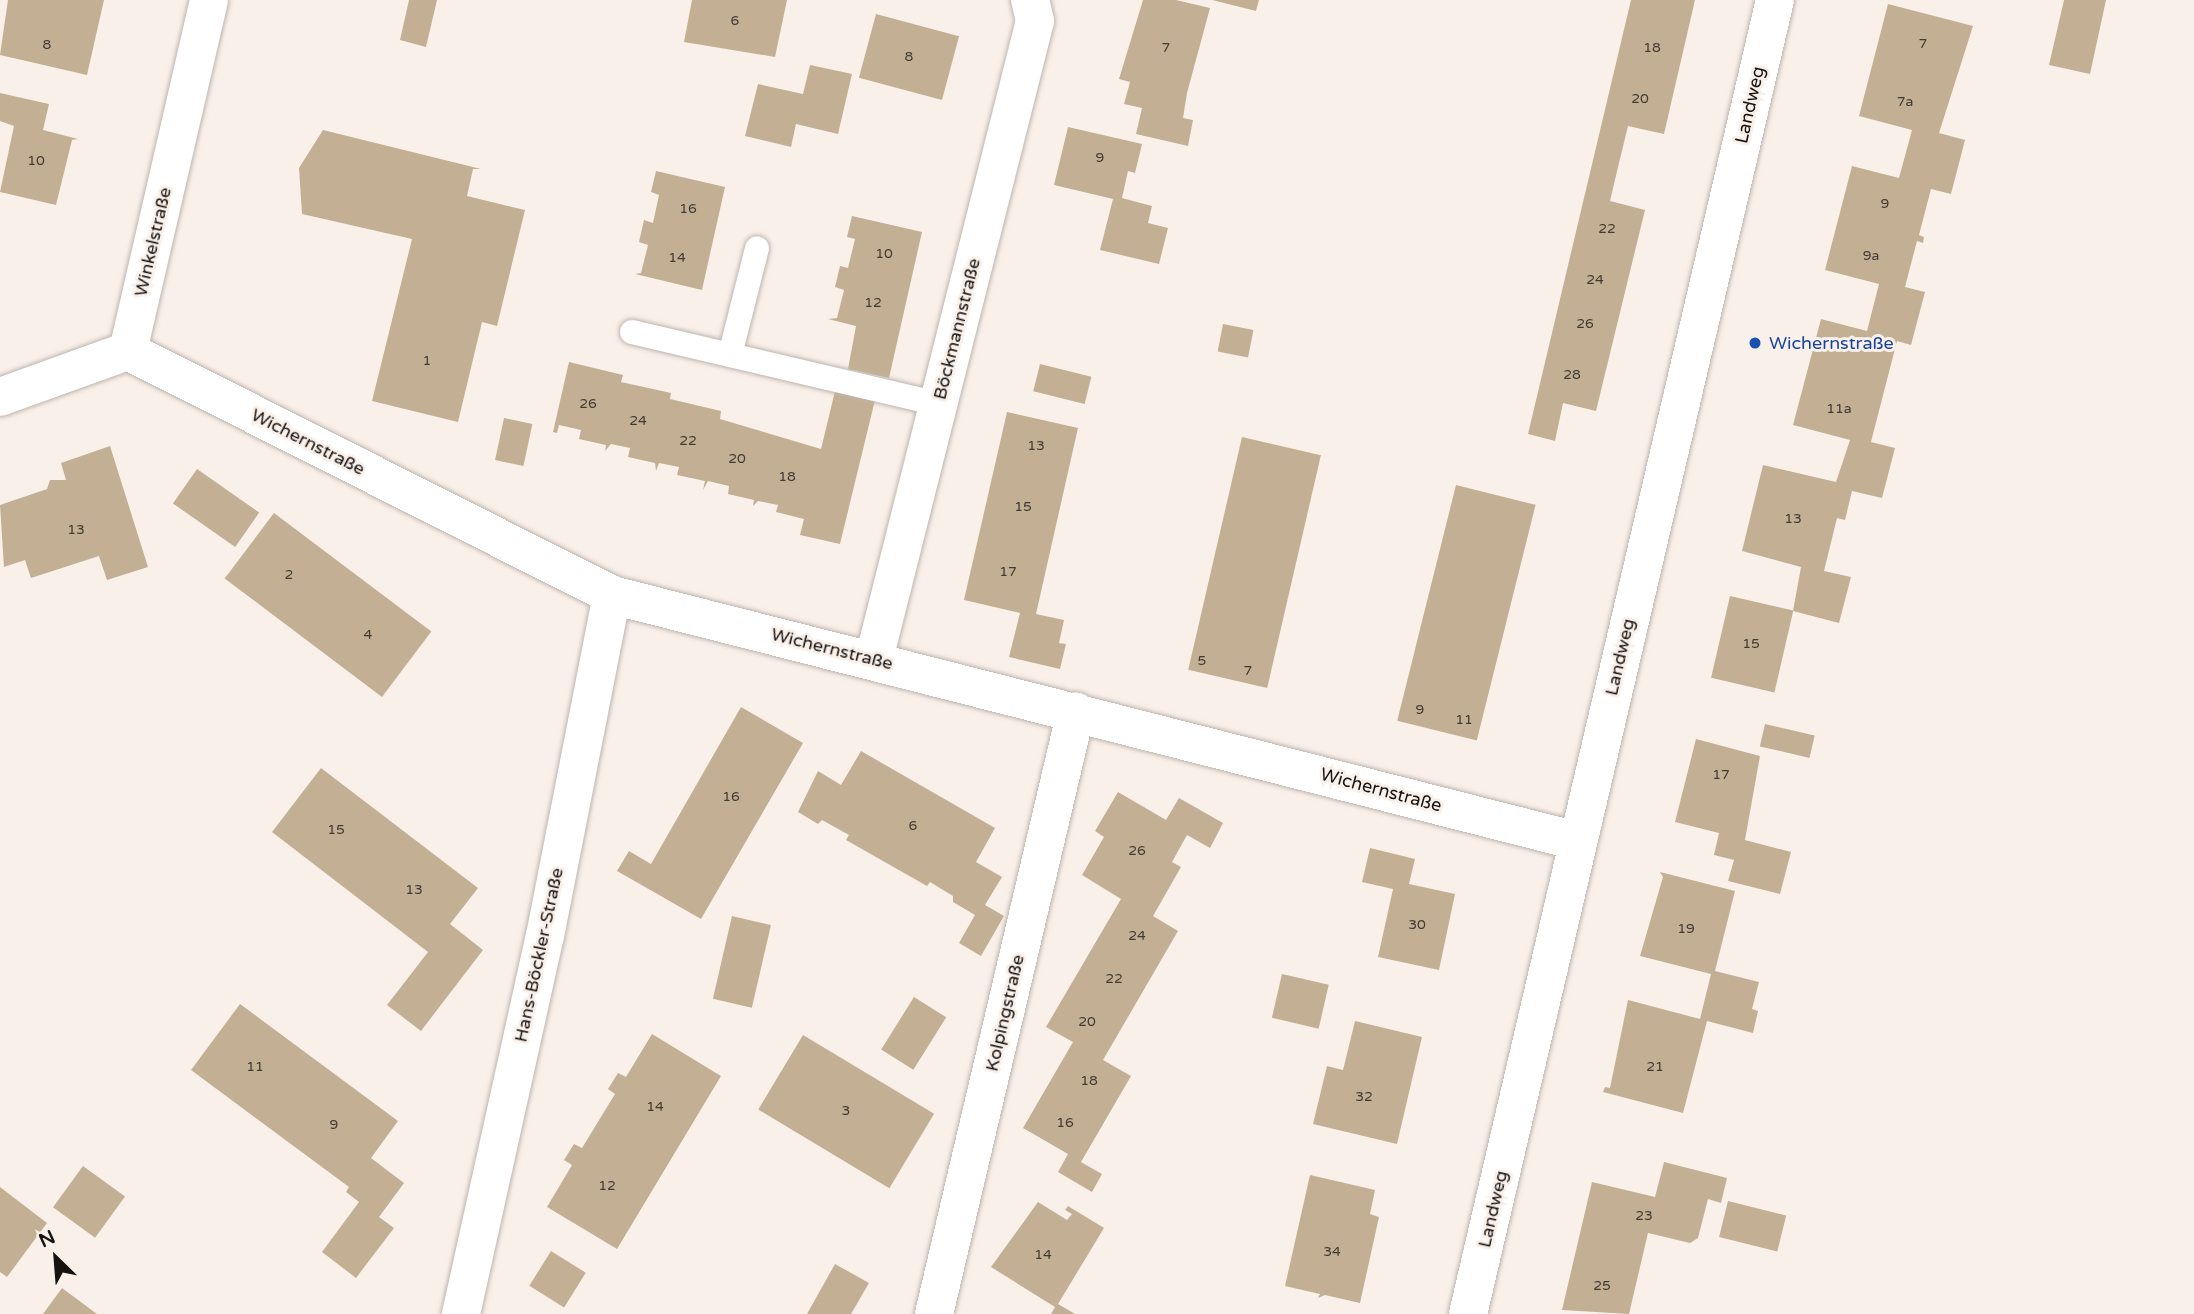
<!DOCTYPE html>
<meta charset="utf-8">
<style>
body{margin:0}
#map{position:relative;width:2194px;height:1314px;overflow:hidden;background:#faf0ea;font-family:"Varela Round",sans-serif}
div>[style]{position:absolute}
.building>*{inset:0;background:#c3b094;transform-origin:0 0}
.roads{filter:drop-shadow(0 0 2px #beb4ae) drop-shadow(0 0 2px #beb4ae)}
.lane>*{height:24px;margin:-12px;padding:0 12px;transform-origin:12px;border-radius:12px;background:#fff}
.street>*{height:38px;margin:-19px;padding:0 19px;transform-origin:19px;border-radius:19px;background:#fff}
.dots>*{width:19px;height:19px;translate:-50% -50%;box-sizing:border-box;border:4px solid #faf0ea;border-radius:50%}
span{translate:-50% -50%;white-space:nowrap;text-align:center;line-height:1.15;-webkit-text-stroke:6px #faf0ea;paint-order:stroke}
.number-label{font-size:14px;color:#413a32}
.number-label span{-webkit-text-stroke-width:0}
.street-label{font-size:18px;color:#161311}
.transit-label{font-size:18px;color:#164399}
.left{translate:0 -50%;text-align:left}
.north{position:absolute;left:21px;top:1223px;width:70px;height:70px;-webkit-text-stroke:5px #faf0ea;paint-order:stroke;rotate:335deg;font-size:19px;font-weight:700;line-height:28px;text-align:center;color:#161311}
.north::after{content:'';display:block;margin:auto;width:24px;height:32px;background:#161311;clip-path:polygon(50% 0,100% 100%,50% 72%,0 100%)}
</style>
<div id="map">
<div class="building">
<div style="clip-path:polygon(8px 0,104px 0,87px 75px,0 55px)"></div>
<div style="clip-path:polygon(409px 0,437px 0,426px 47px,400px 40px)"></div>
<div style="clip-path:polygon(692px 0,787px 0,775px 57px,684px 42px)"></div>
<div style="clip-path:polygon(1143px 0,1176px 0,1210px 8px,1187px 93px,1183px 118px,1193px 120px,1188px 146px,1136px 134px,1142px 108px,1124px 104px,1130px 82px,1119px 79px)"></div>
<div style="clip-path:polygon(1212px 0,1259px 0,1256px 11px)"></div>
<div style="clip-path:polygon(1631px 0,1695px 0,1664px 134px,1628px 126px,1619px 163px,1610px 201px,1645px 210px,1596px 411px,1563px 403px,1555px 441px,1528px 434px)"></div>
<div style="clip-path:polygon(2064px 0,2106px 0,2090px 74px,2049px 65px)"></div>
<div style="clip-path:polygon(1888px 4px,1973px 26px,1939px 133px,1965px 140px,1951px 194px,1931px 189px,1919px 235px,1924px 237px,1923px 243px,1917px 241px,1905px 287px,1925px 292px,1911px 345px,1897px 341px,1871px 442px,1895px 448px,1882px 498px,1852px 491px,1845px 520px,1837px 518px,1824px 571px,1851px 577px,1839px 623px,1793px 611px,1801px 567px,1742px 551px,1763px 465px,1836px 482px,1850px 440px,1793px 425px,1821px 319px,1867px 331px,1879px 284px,1825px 270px,1852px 166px,1899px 178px,1912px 130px,1859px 116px)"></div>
<div style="left:876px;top:14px;width:86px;height:66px;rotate:15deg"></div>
<div style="clip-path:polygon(810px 65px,852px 74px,838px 134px,796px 124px,791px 147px,745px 136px,758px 84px,803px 94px)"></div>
<div style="clip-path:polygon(0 93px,49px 104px,43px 130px,78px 139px,72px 140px,56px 205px,0 192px,14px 126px,0 121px)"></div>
<div style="clip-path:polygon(1068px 127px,1142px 144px,1135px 173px,1128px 171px,1122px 198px,1152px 206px,1148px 223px,1168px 228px,1159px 264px,1100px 250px,1113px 199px,1054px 185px)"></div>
<div style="clip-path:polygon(323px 130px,481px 169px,473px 169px,467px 196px,525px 210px,497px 326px,482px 322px,458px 422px,372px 401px,412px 239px,302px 214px,299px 168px)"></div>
<div style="clip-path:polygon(656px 171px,725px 187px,702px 290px,635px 274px,641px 273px,648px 245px,639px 242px,644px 220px,653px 223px,659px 195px,651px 192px)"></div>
<div style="clip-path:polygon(852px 216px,922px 232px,889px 378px,848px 369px,856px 326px,828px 319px,837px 318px,844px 290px,835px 287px,840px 266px,848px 268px,855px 239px,847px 237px)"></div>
<div style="left:1223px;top:324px;width:31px;height:28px;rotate:11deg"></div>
<div style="clip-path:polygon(569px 362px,623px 375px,621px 382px,671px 393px,670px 399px,721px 411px,720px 419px,821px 449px,836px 387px,876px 396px,840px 544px,800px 535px,804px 519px,776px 512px,778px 505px,758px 501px,753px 506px,754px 500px,728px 494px,729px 486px,708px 481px,703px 490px,705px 481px,677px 475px,679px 467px,659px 463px,656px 471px,655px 463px,628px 457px,630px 448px,611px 444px,605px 451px,606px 445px,579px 439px,581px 430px,559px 425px,557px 433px,553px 432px)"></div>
<div style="left:1040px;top:364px;width:53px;height:28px;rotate:14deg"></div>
<div style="clip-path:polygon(1007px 412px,1078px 428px,1036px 614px,1064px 620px,1059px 643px,1066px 644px,1060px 669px,1009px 657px,1020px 613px,964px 600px)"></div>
<div style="left:504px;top:418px;width:29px;height:43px;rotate:12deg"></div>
<div style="left:1242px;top:437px;width:81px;height:239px;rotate:13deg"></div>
<div style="clip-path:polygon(110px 446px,148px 567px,107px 580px,99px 556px,31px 578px,25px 560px,4px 567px,0 505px,47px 489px,50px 480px,66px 480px,61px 463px)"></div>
<div style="left:197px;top:469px;width:76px;height:42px;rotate:35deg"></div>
<div style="left:1456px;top:485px;width:82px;height:243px;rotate:14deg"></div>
<div style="left:274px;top:513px;width:197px;height:82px;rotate:37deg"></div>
<div style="left:1730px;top:596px;width:65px;height:84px;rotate:13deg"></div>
<div style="clip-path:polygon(741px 707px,803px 743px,701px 919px,617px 871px,629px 851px,651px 864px)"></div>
<div style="left:1765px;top:724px;width:51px;height:23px;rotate:13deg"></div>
<div style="clip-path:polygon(1696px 739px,1760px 756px,1745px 840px,1791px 852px,1780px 894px,1728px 881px,1734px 860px,1714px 855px,1719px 833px,1675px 822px)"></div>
<div style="clip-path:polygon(861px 751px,995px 828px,976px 862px,1002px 877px,985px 905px,1004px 916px,981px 956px,959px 943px,975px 915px,953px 902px,953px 896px,930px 882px,927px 886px,846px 840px,849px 835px,822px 820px,818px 824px,798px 812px,818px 771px,841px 785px)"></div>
<div style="clip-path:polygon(321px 768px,478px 888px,450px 924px,483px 950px,421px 1031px,387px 1005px,428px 952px,272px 832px)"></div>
<div style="clip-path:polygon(1118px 792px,1166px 820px,1179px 798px,1223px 823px,1210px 848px,1187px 835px,1172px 862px,1181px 867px,1153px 916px,1178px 931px,1103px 1060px,1131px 1076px,1081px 1162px,1102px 1174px,1092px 1192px,1058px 1172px,1068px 1154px,1023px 1128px,1073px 1042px,1046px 1027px,1121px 899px,1082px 875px,1104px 837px,1095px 831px)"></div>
<div style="clip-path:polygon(1370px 848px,1415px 859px,1409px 884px,1455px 894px,1439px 970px,1378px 957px,1393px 889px,1362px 882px)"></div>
<div style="clip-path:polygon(1660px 872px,1735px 891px,1715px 971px,1759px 982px,1752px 1009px,1758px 1011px,1753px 1033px,1707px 1021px,1683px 1113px,1603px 1092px,1605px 1087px,1610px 1088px,1628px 1000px,1700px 1019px,1711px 974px,1640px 956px,1663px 877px)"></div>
<div style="left:732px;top:916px;width:40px;height:85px;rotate:13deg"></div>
<div style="left:1282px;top:974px;width:48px;height:45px;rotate:13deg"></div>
<div style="left:914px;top:997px;width:38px;height:62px;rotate:32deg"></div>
<div style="clip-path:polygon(240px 1004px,398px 1121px,371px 1158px,404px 1183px,379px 1217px,394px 1228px,356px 1278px,322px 1252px,359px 1202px,346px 1192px,349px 1187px,191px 1070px)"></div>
<div style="clip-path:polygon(1355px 1021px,1422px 1037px,1397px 1144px,1313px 1124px,1327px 1066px,1343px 1070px)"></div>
<div style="clip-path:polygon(652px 1034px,721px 1076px,617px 1249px,547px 1207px,572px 1165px,564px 1160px,574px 1144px,582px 1148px,615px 1094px,608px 1089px,618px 1073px,626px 1077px)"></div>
<div style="left:803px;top:1035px;width:153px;height:87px;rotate:31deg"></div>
<div style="clip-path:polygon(1664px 1162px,1727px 1178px,1721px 1203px,1708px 1199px,1698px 1238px,1690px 1243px,1648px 1233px,1629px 1314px,1562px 1310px,1592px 1182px,1655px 1197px)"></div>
<div style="left:83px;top:1166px;width:52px;height:51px;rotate:36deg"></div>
<div style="clip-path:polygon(1310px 1175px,1375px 1190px,1370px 1214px,1379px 1217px,1360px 1303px,1325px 1295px,1318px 1298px,1320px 1294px,1285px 1286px)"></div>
<div style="clip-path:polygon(0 1187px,47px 1223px,7px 1277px,0 1272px)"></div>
<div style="left:1728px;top:1201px;width:60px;height:37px;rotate:14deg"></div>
<div style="clip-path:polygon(1038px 1202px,1067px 1220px,1072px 1214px,1065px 1210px,1068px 1206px,1104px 1228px,1058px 1304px,1075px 1314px,1051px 1314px,1055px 1307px,991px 1267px)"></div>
<div style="left:551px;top:1251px;width:41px;height:41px;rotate:32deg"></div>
<div style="clip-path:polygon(835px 1264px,869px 1283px,851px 1314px,807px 1314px)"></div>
<div style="clip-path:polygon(62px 1288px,97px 1314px,43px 1314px)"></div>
</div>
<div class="roads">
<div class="lane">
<div style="left:632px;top:332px;width:314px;rotate:13.2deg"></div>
<div style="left:730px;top:355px;width:110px;rotate:-75.8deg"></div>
</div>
<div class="street">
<div style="left:128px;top:351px;width:542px;rotate:26.75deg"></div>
<div style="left:612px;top:595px;width:996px;rotate:14.3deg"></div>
<div style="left:0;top:397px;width:136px;rotate:-19.8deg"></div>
<div style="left:128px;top:351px;width:360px;rotate:-77deg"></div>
<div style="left:874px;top:659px;width:658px;rotate:-75.84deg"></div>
<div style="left:1035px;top:21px;width:22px;rotate:-103deg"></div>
<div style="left:461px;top:1314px;width:387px;rotate:-77.5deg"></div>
<div style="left:545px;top:936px;width:348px;rotate:-78.9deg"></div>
<div style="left:934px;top:1314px;width:619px;rotate:-76.75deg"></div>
<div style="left:1468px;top:1314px;width:1349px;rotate:-76.85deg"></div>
</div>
</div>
<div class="dots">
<div style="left:1755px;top:343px;background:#1a4fb4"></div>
</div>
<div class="number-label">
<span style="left:735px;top:21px">6</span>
<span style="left:1923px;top:44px">7</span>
<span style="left:47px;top:45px">8</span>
<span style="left:1166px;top:48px">7</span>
<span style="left:1652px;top:48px">18</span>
<span style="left:909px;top:57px">8</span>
<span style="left:1640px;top:99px">20</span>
<span style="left:1905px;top:102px">7a</span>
<span style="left:1100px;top:158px">9</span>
<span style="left:36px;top:161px">10</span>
<span style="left:1885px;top:204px">9</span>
<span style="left:688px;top:209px">16</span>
<span style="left:1607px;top:229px">22</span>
<span style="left:884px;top:254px">10</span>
<span style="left:1871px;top:256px">9a</span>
<span style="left:677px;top:258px">14</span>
<span style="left:1595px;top:280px">24</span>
<span style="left:873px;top:303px">12</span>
<span style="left:1585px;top:324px">26</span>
<span style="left:427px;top:361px">1</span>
<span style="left:1572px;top:375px">28</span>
<span style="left:588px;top:404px">26</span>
<span style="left:1839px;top:409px">11a</span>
<span style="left:638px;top:421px">24</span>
<span style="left:688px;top:441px">22</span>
<span style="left:1036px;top:446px">13</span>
<span style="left:737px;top:459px">20</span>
<span style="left:787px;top:477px">18</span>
<span style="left:1023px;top:507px">15</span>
<span style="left:1793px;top:519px">13</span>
<span style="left:76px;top:530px">13</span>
<span style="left:1008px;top:572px">17</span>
<span style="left:289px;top:575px">2</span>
<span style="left:368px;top:635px">4</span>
<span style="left:1751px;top:644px">15</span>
<span style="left:1202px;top:661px">5</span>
<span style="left:1248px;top:671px">7</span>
<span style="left:1420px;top:710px">9</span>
<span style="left:1464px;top:720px">11</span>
<span style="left:1721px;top:775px">17</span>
<span style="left:731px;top:797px">16</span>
<span style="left:913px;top:826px">6</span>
<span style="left:336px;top:830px">15</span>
<span style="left:1137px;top:851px">26</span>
<span style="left:414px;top:890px">13</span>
<span style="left:1417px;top:925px">30</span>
<span style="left:1686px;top:929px">19</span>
<span style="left:1137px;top:936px">24</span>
<span style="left:1114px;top:979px">22</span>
<span style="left:1087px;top:1022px">20</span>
<span style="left:255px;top:1067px">11</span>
<span style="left:1655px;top:1067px">21</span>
<span style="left:1089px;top:1081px">18</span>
<span style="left:1364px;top:1097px">32</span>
<span style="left:655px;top:1107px">14</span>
<span style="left:846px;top:1111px">3</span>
<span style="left:1065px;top:1123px">16</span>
<span style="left:334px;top:1125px">9</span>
<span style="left:607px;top:1186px">12</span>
<span style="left:1644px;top:1216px">23</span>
<span style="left:1332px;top:1252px">34</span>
<span style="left:1043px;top:1255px">14</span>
<span style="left:1602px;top:1286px">25</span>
</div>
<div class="street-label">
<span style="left:1750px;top:105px;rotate:-77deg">Landweg</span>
<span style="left:153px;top:242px;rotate:-77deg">Winkelstraße</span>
<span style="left:957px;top:329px;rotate:-76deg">Böckmannstraße</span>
<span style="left:308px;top:442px;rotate:27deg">Wichernstraße</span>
<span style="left:832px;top:649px;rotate:14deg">Wichernstraße</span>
<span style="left:1620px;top:657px;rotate:-77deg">Landweg</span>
<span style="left:1381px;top:790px;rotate:15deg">Wichernstraße</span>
<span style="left:539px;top:955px;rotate:-78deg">Hans-Böckler-Straße</span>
<span style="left:1005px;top:1013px;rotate:-77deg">Kolpingstraße</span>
<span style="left:1493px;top:1209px;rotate:-77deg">Landweg</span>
</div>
<div class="transit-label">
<span class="left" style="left:1769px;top:343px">Wichernstraße</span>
</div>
<div class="north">N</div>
</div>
